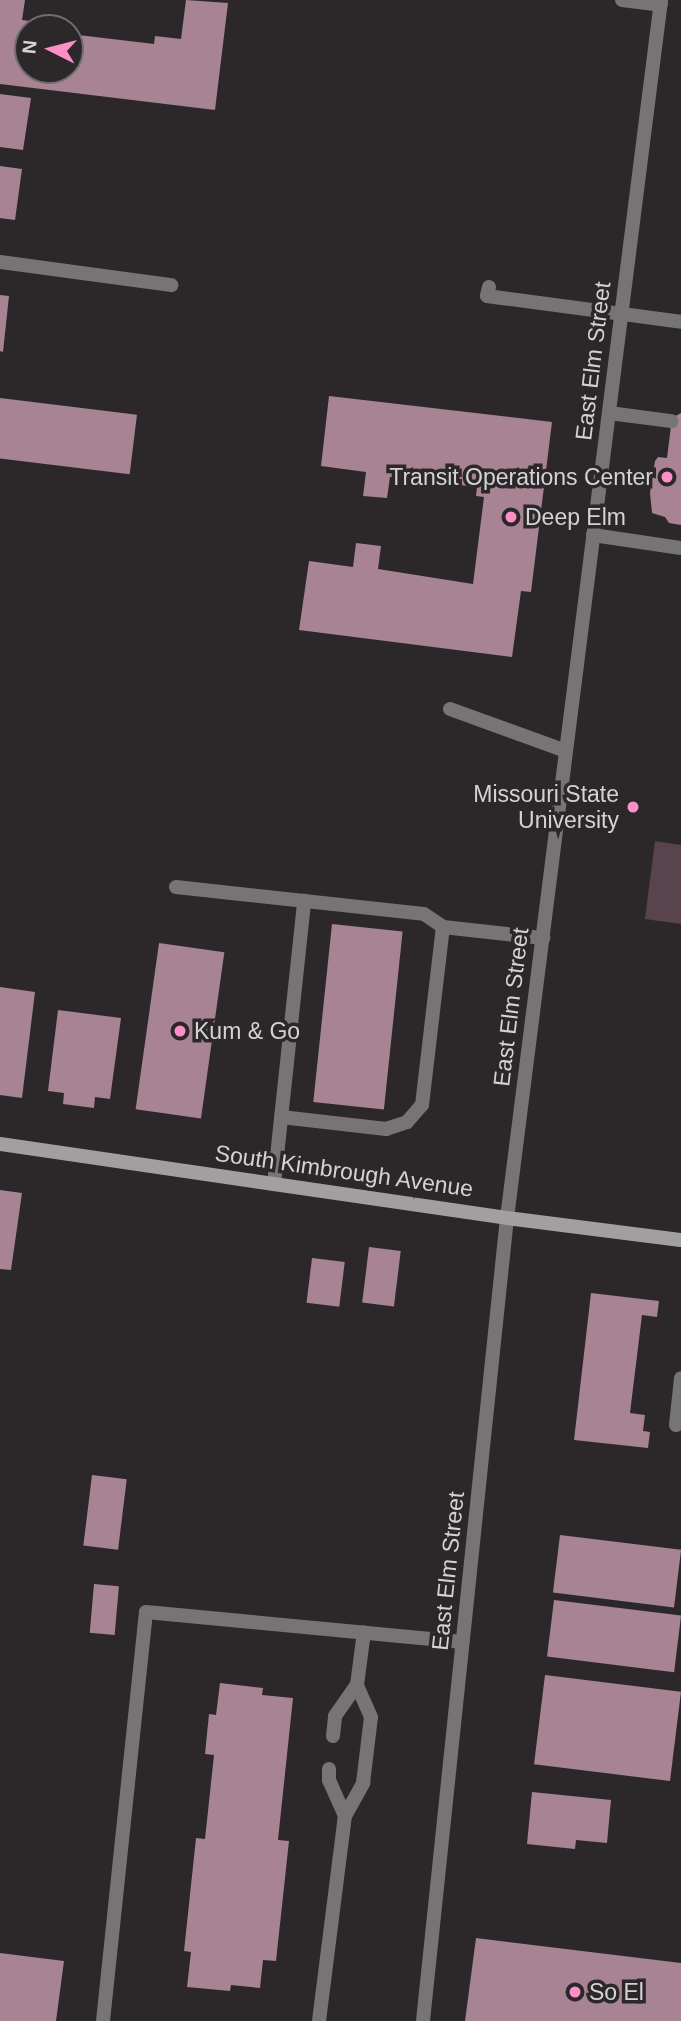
<!DOCTYPE html>
<style>
body{margin:0}
#map{position:relative;width:681px;height:2021px;overflow:hidden;background:#2c282a;font-family:Arial,sans-serif}
div>[style]{position:absolute}
.green>*{inset:0;background:#59444e}
.building>*{inset:0;background:#a78393;transform-origin:0 0}
.service>*{height:14px;margin:-7px;padding:0 7px;transform-origin:7px;border-radius:7px;background:#767475}
.minor>*{height:14px;margin:-7px;padding:0 7px;transform-origin:7px;border-radius:7px;background:#767475}
.secondary>*{height:14px;margin:-7px;padding:0 7px;transform-origin:7px;border-radius:7px;background:#a29fa0}
.dots>*{width:19px;height:19px;translate:-50% -50%;box-sizing:border-box;border:4px solid #2c282a;border-radius:50%}
span{translate:-50% -50%;white-space:nowrap;text-align:center;line-height:1.15;-webkit-text-stroke:7px #2c282a;paint-order:stroke}
.street-label{font-size:23px;color:#d5d2d4}
.poi-label{font-size:23px;color:#d5d2d4}
.right{translate:-100% -50%;text-align:right}
.left{translate:0 -50%;text-align:left}
.north{position:absolute;left:14px;top:14px;width:70px;height:70px;box-sizing:border-box;background:#2c282a;border:2px solid #706c6e;border-radius:50%;rotate:276deg;font-size:19px;font-weight:700;line-height:28px;text-align:center;color:#d5d2d4}
.north::after{content:'';display:block;margin:auto;width:24px;height:32px;background:#fb8fc6;clip-path:polygon(50% 0,100% 100%,50% 72%,0 100%)}
</style>
<div id="map">
<div class="green">
<div style="clip-path:polygon(655px 841px,681px 845px,681px 924px,645px 919px)"></div>
</div>
<div class="building">
<div style="clip-path:polygon(0 0,25px 0,22px 20px,44px 23px,43px 28px,28px 28px,28px 70px,70px 70px,70px 34px,154px 44px,155px 36px,181px 39px,186px 0,228px 3px,215px 110px,0 84px)"></div>
<div style="clip-path:polygon(0 94px,31px 98px,23px 150px,0 147px)"></div>
<div style="clip-path:polygon(0 166px,22px 169px,15px 220px,0 218px)"></div>
<div style="clip-path:polygon(0 295px,9px 296px,3px 352px,0 351px)"></div>
<div style="clip-path:polygon(329px 396px,552px 422px,531px 592px,521px 591px,512px 657px,299px 630px,309px 561px,353px 567px,356px 543px,381px 546px,378px 569px,473px 584px,484px 497px,476px 496px,477px 487px,390px 477px,387px 498px,363px 496px,366px 472px,321px 466px)"></div>
<div style="left:0;top:398px;width:138px;height:60px;rotate:7deg"></div>
<div style="clip-path:polygon(681px 413px,681px 525px,669px 523px,665px 517px,652px 513px,650px 493px,655px 461px,658px 457px,667px 458px,672px 418px)"></div>
<div style="left:332px;top:924px;width:71px;height:179px;rotate:6deg"></div>
<div style="left:159px;top:943px;width:66px;height:168px;rotate:8deg"></div>
<div style="clip-path:polygon(0 987px,35px 992px,22px 1098px,0 1095px)"></div>
<div style="clip-path:polygon(58px 1010px,121px 1018px,110px 1099px,95px 1097px,94px 1108px,63px 1104px,64px 1093px,48px 1091px)"></div>
<div style="clip-path:polygon(0 1190px,22px 1193px,11px 1270px,0 1269px)"></div>
<div style="left:369px;top:1247px;width:32px;height:56px;rotate:7deg"></div>
<div style="left:312px;top:1258px;width:33px;height:45px;rotate:7deg"></div>
<div style="clip-path:polygon(591px 1293px,659px 1301px,657px 1317px,642px 1315px,630px 1413px,645px 1415px,643px 1431px,650px 1432px,648px 1448px,574px 1440px)"></div>
<div style="left:92px;top:1475px;width:35px;height:71px;rotate:7deg"></div>
<div style="left:560px;top:1535px;width:122px;height:58px;rotate:7deg"></div>
<div style="left:94px;top:1584px;width:25px;height:49px;rotate:5deg"></div>
<div style="left:554px;top:1600px;width:128px;height:57px;rotate:7deg"></div>
<div style="left:545px;top:1675px;width:137px;height:90px;rotate:7deg"></div>
<div style="clip-path:polygon(220px 1683px,263px 1688px,262px 1695px,293px 1698px,278px 1840px,289px 1841px,276px 1961px,263px 1960px,260px 1988px,231px 1985px,230px 1991px,187px 1987px,191px 1952px,184px 1951px,196px 1838px,205px 1839px,214px 1755px,205px 1754px,209px 1714px,216px 1715px)"></div>
<div style="clip-path:polygon(532px 1792px,611px 1800px,607px 1843px,576px 1840px,575px 1849px,527px 1844px)"></div>
<div style="clip-path:polygon(476px 1938px,681px 1963px,681px 2021px,465px 2021px)"></div>
<div style="clip-path:polygon(0 1953px,64px 1961px,56px 2021px,0 2021px)"></div>
</div>
<div class="service">
<div style="left:622px;top:0;width:39px;rotate:7deg"></div>
<div style="left:0;top:262px;width:173px;rotate:7.7deg"></div>
<div style="left:489px;top:287px;width:9px;rotate:103deg"></div>
<div style="left:487px;top:296px;width:196px;rotate:7.6deg"></div>
<div style="left:609px;top:413px;width:63px;rotate:7.4deg"></div>
<div style="left:593px;top:535px;width:89px;rotate:8.4deg"></div>
<div style="left:450px;top:709px;width:123px;rotate:19.9deg"></div>
<div style="left:176px;top:887px;width:249px;rotate:6.2deg"></div>
<div style="left:424px;top:914px;width:23px;rotate:34deg"></div>
<div style="left:443px;top:927px;width:101px;rotate:6.3deg"></div>
<div style="left:281px;top:1117px;width:106px;rotate:6.5deg"></div>
<div style="left:386px;top:1129px;width:22px;rotate:-18deg"></div>
<div style="left:407px;top:1122px;width:23px;rotate:-49deg"></div>
<div style="left:422px;top:1105px;width:179px;rotate:-83.3deg"></div>
<div style="left:274px;top:1184px;width:285px;rotate:-83.9deg"></div>
<div style="left:676px;top:1425px;width:47px;rotate:-83.9deg"></div>
<div style="left:333px;top:1736px;width:20px;rotate:-84deg"></div>
<div style="left:335px;top:1716px;width:38px;rotate:-55deg"></div>
<div style="left:357px;top:1685px;width:53px;rotate:-82.5deg"></div>
<div style="left:345px;top:1816px;width:38px;rotate:-61deg"></div>
<div style="left:363px;top:1783px;width:66px;rotate:-83.1deg"></div>
<div style="left:371px;top:1717px;width:35px;rotate:-114deg"></div>
<div style="left:103px;top:2021px;width:411px;rotate:-84deg"></div>
<div style="left:146px;top:1612px;width:318px;rotate:5.4deg"></div>
<div style="left:319px;top:2021px;width:207px;rotate:-82.8deg"></div>
<div style="left:345px;top:1816px;width:39px;rotate:-114deg"></div>
<div style="left:329px;top:1780px;width:11px;rotate:-90deg"></div>
</div>
<div class="minor">
<div style="left:423px;top:2021px;width:807px;rotate:-84.03deg"></div>
<div style="left:507px;top:1218px;width:1228px;rotate:-82.79deg"></div>
</div>
<div class="secondary">
<div style="left:0;top:1144px;width:512px;rotate:8.3deg"></div>
<div style="left:507px;top:1218px;width:175px;rotate:7.2deg"></div>
</div>
<div class="dots">
<div style="left:667px;top:477px;background:#fb8fc6"></div>
<div style="left:511px;top:517px;background:#fb8fc6"></div>
<div style="left:633px;top:807px;background:#fb8fc6"></div>
<div style="left:180px;top:1031px;background:#fb8fc6"></div>
<div style="left:575px;top:1992px;background:#fb8fc6"></div>
</div>
<div class="street-label">
<span style="left:593px;top:361px;rotate:-83deg">East Elm Street</span>
<span style="left:511px;top:1007px;rotate:-83deg">East Elm Street</span>
<span style="left:344px;top:1171px;rotate:8deg">South Kimbrough Avenue</span>
<span style="left:448px;top:1571px;rotate:-84deg">East Elm Street</span>
</div>
<div class="poi-label">
<span class="right" style="left:653px;top:477px">Transit Operations Center</span>
<span class="left" style="left:525px;top:517px">Deep Elm</span>
<span class="right" style="left:619px;top:807px">Missouri State<br>University</span>
<span class="left" style="left:194px;top:1031px">Kum &amp; Go</span>
<span class="left" style="left:589px;top:1992px">So El</span>
</div>
<div class="north">N</div>
</div>
